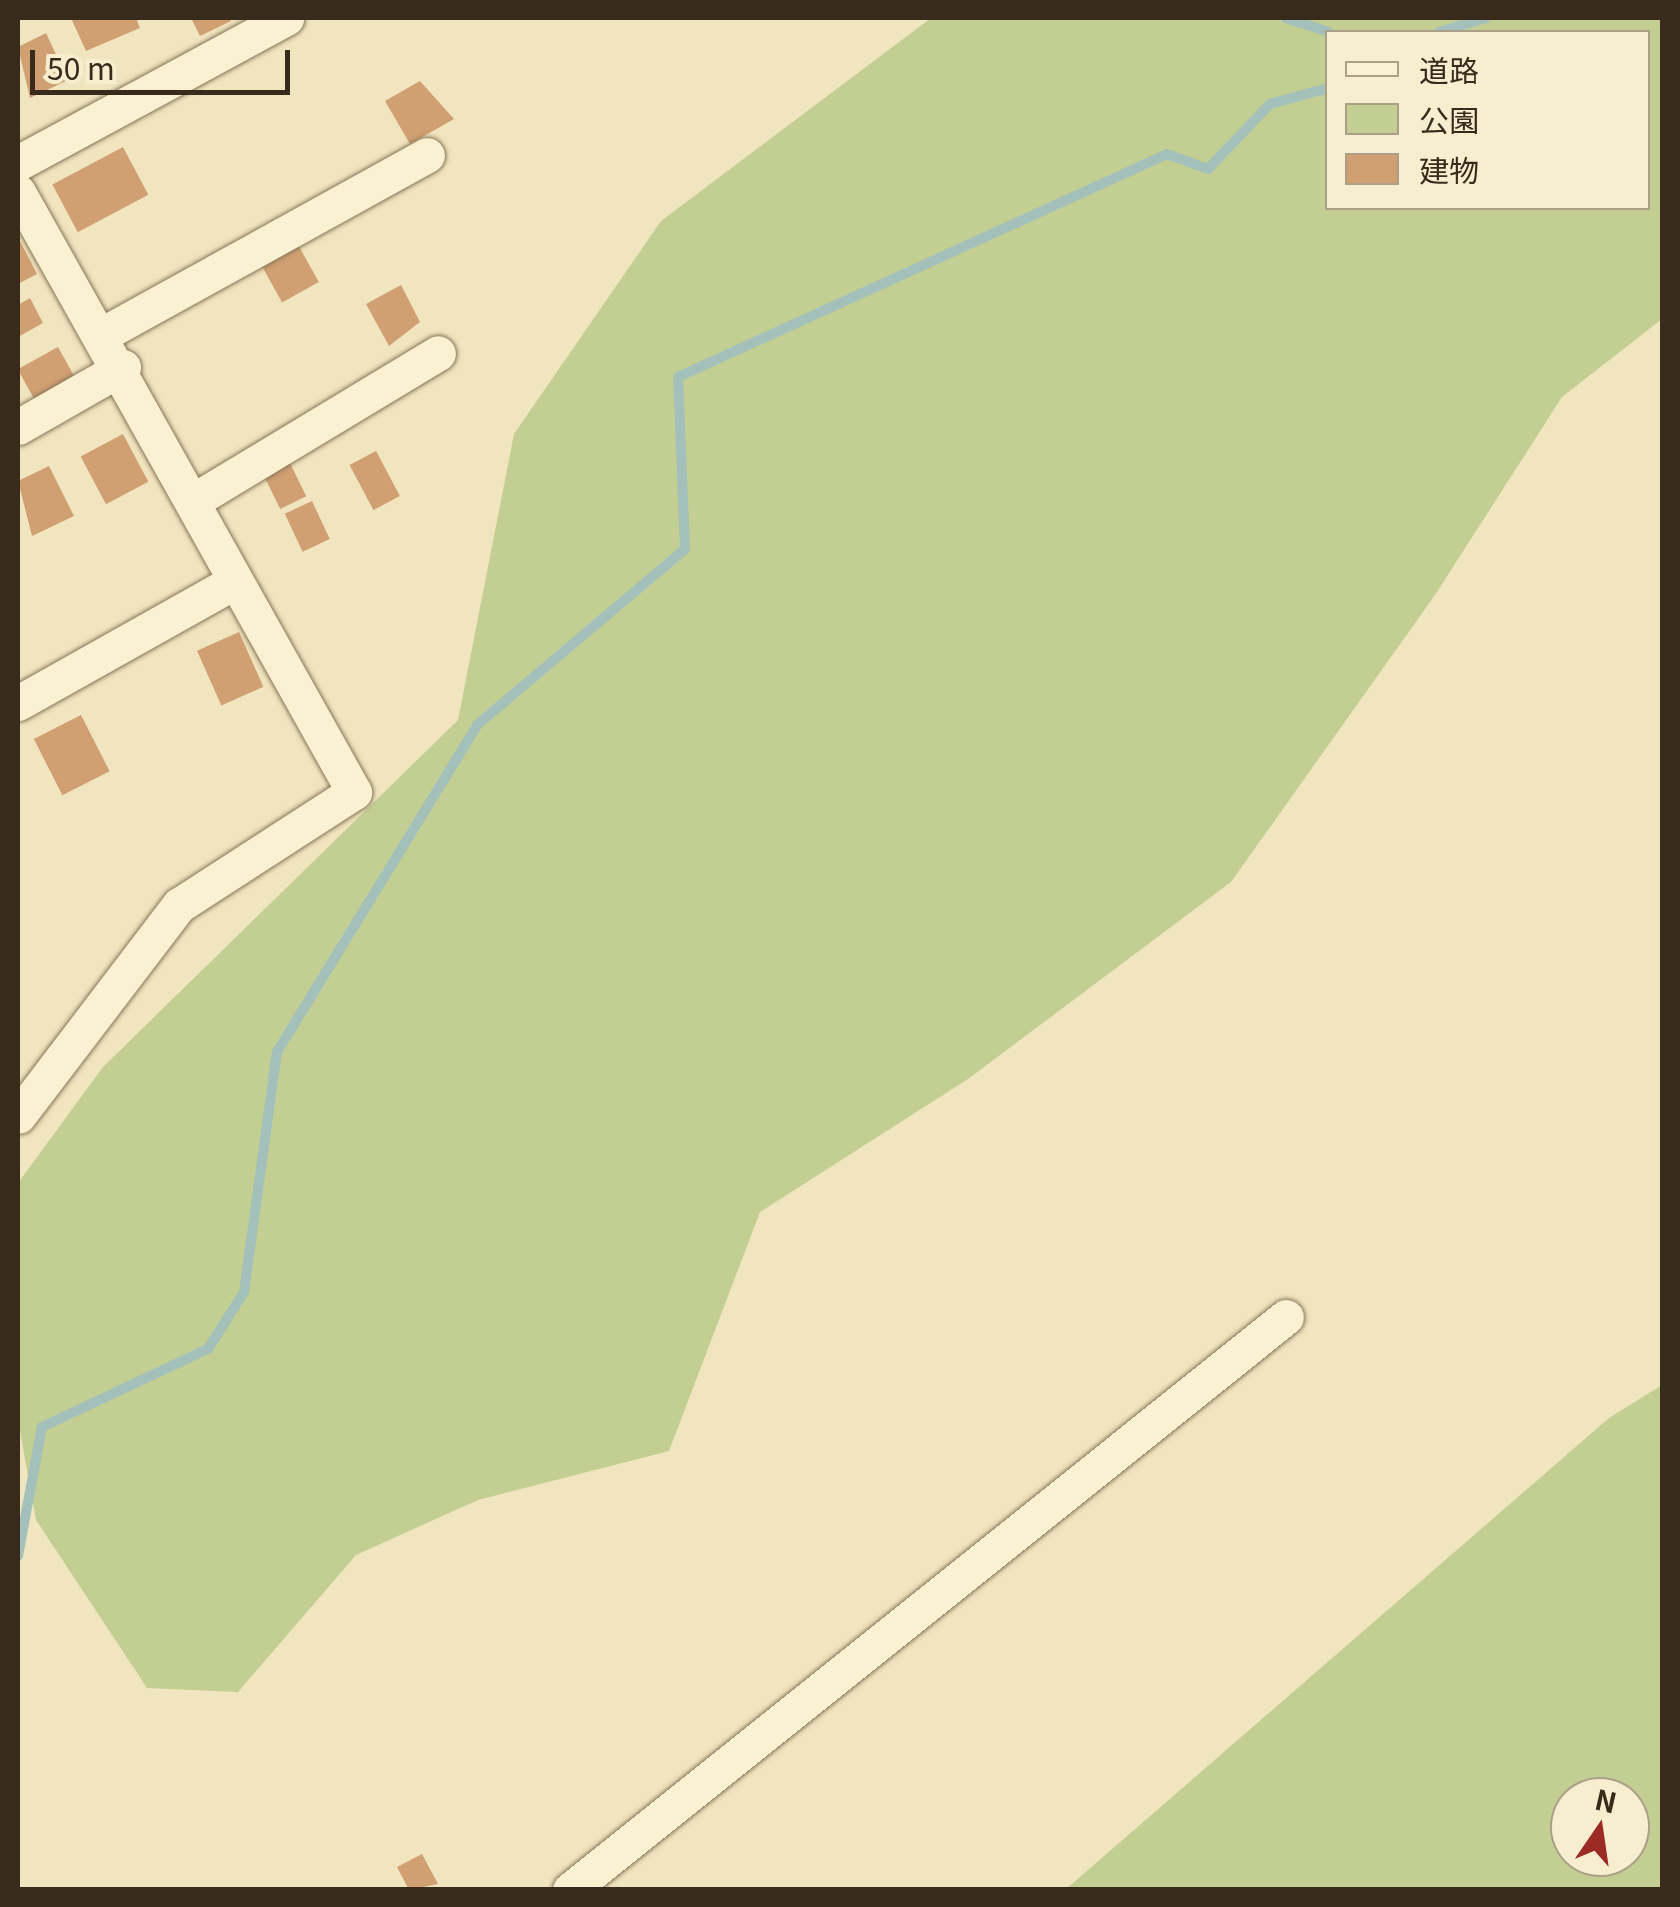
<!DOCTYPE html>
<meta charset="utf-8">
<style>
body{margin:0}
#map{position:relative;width:1680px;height:1907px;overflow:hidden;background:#f0e5bf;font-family:Georgia,"Noto Sans JP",serif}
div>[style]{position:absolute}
.green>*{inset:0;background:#c3ce93}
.stream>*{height:10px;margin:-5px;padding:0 5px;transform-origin:5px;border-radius:5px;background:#a3c1ba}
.building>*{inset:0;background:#d0a073;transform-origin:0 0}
.roads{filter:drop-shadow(0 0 2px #897557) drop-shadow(0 0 2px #897557)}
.minor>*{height:35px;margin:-17.5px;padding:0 17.5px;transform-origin:17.5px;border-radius:17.5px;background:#faf1d3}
span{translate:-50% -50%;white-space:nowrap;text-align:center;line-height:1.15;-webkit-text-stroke:9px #f7eecf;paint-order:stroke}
.frame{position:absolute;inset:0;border:20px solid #382b1c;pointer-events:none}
.legend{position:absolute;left:1325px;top:30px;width:325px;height:180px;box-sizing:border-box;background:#f7eecf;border:2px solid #aba087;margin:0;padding:12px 18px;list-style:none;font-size:30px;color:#382b1c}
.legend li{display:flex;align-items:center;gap:20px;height:50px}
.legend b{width:50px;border:2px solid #aba087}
.north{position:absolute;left:1550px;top:1777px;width:100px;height:100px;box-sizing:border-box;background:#f7eecf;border:2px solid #aba087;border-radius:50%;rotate:13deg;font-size:28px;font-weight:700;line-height:40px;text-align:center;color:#382b1c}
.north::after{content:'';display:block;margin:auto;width:35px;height:45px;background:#9b2b24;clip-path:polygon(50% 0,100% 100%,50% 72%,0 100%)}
.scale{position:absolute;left:30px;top:50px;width:260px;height:45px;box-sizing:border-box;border:5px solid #382b1c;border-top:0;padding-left:12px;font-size:30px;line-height:35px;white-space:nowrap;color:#382b1c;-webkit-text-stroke:8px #f7eecf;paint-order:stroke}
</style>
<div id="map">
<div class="green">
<div style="clip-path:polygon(evenodd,931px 18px,1662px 18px,1662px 319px,1562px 397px,1435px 595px,1231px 882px,968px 1079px,760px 1212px,669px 1451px,478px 1500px,356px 1555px,238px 1692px,147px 1688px,36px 1520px,18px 1420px,18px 1183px,103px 1067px,458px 720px,514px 434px,661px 221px,931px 18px,1328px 32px,1648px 32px,1648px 208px,1328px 208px,1328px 32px)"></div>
<div style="clip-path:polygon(evenodd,1662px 1385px,1662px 1889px,1066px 1889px,1609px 1418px,1662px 1385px,1570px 1797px,1630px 1797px,1630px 1857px,1570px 1857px,1570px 1797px)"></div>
</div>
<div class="stream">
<div style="left:1286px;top:18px;width:45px;rotate:18deg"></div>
<div style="left:1439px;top:32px;width:49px;rotate:-16.6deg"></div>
<div style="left:18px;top:1556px;width:131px;rotate:-79.5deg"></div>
<div style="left:42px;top:1427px;width:183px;rotate:-25.2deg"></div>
<div style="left:208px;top:1349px;width:67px;rotate:-57.7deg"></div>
<div style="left:244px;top:1292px;width:242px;rotate:-82.2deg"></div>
<div style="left:277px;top:1052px;width:383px;rotate:-58.5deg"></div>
<div style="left:477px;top:725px;width:272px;rotate:-40.2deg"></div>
<div style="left:685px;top:549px;width:172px;rotate:-92.3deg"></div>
<div style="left:678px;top:377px;width:537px;rotate:-24.51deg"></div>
<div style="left:1167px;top:154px;width:44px;rotate:20.1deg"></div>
<div style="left:1208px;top:169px;width:90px;rotate:-46.4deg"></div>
<div style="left:1270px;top:104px;width:60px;rotate:-15.4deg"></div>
</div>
<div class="building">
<div style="clip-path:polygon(71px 18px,136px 18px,140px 28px,86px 51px)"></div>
<div style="clip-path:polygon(191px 18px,229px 18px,231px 21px,200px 36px)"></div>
<div style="clip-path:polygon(46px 33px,68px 80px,30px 98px,18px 47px)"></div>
<div style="clip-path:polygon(420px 81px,454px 119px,410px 144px,385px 101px)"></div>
<div style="left:123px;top:147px;width:54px;height:80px;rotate:62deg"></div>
<div style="clip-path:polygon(18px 237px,37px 274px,18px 284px)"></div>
<div style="left:296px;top:241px;width:47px;height:42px;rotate:61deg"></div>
<div style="clip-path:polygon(401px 285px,420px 322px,389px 346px,366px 304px)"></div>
<div style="clip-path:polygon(30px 298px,43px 323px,18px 337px,18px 305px)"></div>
<div style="left:58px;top:347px;width:35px;height:46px;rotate:61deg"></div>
<div style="left:123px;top:434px;width:54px;height:48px;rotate:62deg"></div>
<div style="left:376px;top:451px;width:51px;height:30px;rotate:62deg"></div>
<div style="left:290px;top:463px;width:37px;height:29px;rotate:64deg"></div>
<div style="clip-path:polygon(49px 466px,74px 516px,32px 536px,18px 481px)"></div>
<div style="left:312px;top:501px;width:42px;height:30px;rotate:65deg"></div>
<div style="left:239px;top:632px;width:60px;height:46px;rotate:66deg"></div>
<div style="left:81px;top:715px;width:63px;height:53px;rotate:63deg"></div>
<div style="clip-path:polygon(422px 1854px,438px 1884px,409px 1890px,397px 1867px)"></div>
</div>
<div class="roads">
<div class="minor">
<div style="left:18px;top:163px;width:305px;rotate:-28.4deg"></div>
<div style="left:18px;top:192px;width:688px;rotate:60.75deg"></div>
<div style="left:354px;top:792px;width:208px;rotate:147.1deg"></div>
<div style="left:179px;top:905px;width:265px;rotate:127.3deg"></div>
<div style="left:103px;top:334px;width:370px;rotate:-28.9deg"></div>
<div style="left:18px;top:427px;width:121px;rotate:-29.7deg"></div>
<div style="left:193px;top:501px;width:286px;rotate:-31.1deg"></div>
<div style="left:18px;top:703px;width:248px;rotate:-29.3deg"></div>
<div style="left:570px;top:1890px;width:917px;rotate:-38.67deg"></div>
</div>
</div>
<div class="frame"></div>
<ul class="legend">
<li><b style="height:12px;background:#faf1d3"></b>道路</li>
<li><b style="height:28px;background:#c3ce93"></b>公園</li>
<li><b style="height:28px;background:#d0a073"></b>建物</li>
</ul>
<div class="north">N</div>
<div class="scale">50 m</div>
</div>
